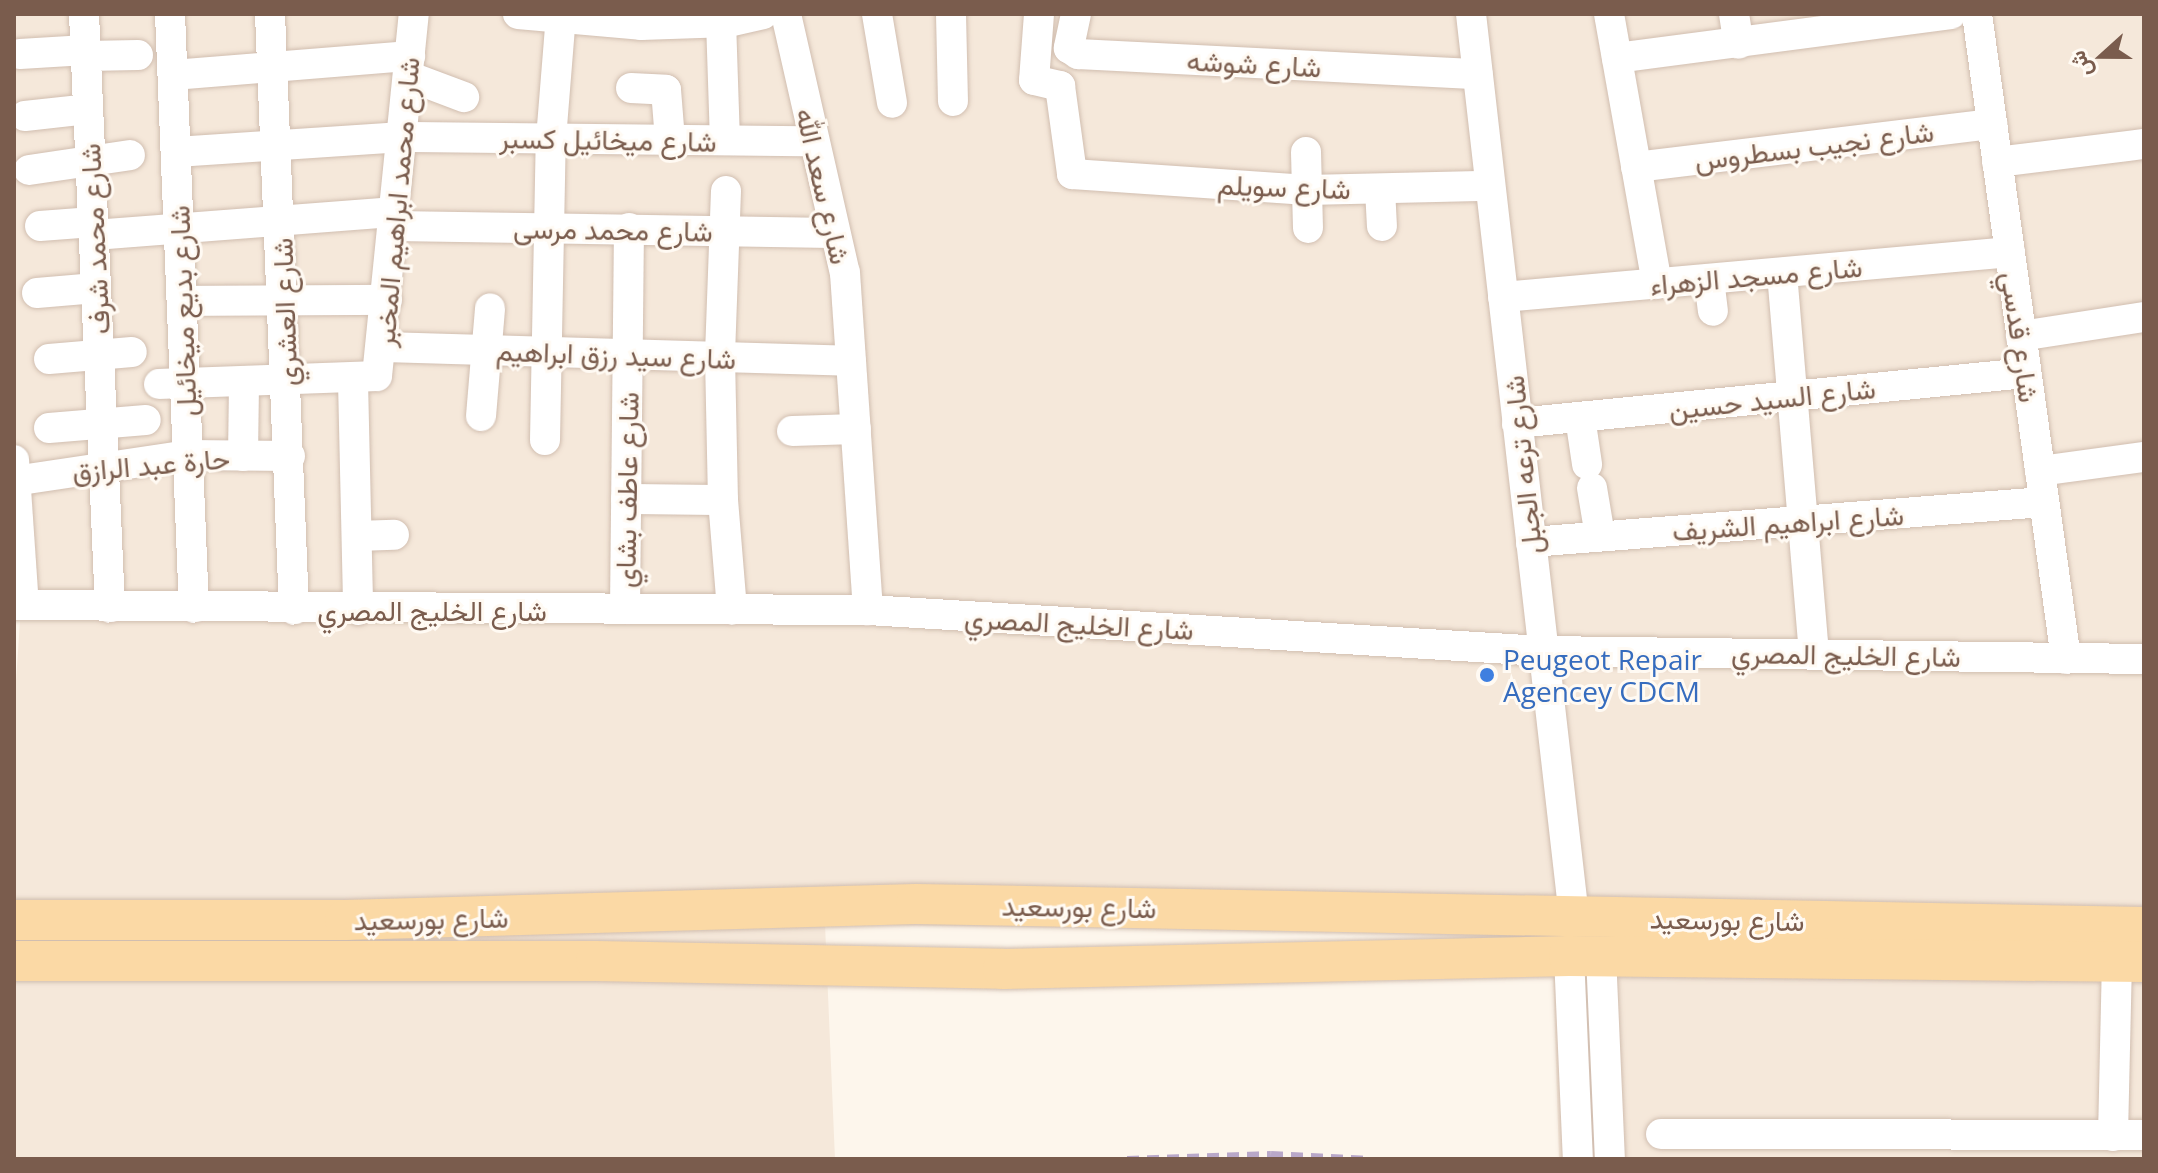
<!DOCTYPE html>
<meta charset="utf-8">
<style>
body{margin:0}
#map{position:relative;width:2158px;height:1173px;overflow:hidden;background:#fdf6ec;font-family:"Open Sans",Vazirmatn,sans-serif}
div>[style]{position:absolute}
.residential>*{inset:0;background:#f5e8da}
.roads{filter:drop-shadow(0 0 2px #d1beb0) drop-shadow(0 0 2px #d1beb0)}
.minor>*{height:30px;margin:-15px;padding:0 15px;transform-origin:15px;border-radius:15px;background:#fff}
.major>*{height:40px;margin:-20px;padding:0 20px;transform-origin:20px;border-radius:20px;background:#fbd9a5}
.rail>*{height:6px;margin-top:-3px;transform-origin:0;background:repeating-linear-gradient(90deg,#b9a8c9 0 12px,transparent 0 20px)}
.dots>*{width:22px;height:22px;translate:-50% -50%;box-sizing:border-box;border:4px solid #fffaf3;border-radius:50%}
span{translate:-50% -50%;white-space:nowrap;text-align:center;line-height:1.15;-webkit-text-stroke:6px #fffaf3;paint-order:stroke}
.street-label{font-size:28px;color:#7a5c4d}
.shop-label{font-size:28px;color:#366cbe}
.left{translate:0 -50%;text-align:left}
.frame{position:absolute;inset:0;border:16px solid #7a5c4d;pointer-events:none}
.north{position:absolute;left:2062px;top:16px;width:80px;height:80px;-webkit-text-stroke:6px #fffaf3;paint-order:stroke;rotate:249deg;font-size:22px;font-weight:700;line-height:32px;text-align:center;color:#7a5c4d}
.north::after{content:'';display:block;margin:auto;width:28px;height:36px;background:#7a5c4d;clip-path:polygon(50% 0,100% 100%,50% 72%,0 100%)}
</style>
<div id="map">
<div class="residential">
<div style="clip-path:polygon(14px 14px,2144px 14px,2144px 1159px,1559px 1159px,1552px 935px,825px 924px,835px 1159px,14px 1159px,14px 710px,21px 607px,14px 522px)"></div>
</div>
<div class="roads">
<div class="minor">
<div style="left:84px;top:14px;width:594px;rotate:87.49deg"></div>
<div style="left:170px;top:14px;width:594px;rotate:87.69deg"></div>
<div style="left:270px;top:14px;width:596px;rotate:87.69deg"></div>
<div style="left:518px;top:14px;width:123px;rotate:5.1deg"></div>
<div style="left:641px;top:25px;width:88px;rotate:-2deg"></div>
<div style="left:729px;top:22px;width:35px;rotate:-13deg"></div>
<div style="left:786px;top:14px;width:266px;rotate:77.2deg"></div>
<div style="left:845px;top:273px;width:338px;rotate:86.1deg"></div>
<div style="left:877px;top:14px;width:90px;rotate:80.4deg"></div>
<div style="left:951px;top:14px;width:87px;rotate:88.7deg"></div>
<div style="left:1039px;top:14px;width:66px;rotate:94.3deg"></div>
<div style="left:1034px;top:80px;width:27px;rotate:13deg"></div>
<div style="left:1060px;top:86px;width:89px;rotate:82.2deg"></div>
<div style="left:1072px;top:174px;width:236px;rotate:3.9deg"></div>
<div style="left:1307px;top:190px;width:183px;rotate:-1.3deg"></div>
<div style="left:1076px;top:14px;width:35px;rotate:102deg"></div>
<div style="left:1069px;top:48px;width:11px;rotate:34deg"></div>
<div style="left:1078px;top:54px;width:400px;rotate:2.9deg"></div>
<div style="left:1471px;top:14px;width:908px;rotate:83.49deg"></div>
<div style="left:1609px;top:14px;width:274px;rotate:79.9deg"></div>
<div style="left:1734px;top:14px;width:30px;rotate:81deg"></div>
<div style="left:1977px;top:14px;width:651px;rotate:82.14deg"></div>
<div style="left:721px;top:21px;width:119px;rotate:88.1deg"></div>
<div style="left:20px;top:54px;width:66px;rotate:-3.5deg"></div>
<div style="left:86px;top:56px;width:52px;rotate:-1.1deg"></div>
<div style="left:1617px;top:58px;width:337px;rotate:-7.5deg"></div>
<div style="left:173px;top:75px;width:238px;rotate:-4.6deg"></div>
<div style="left:408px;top:76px;width:60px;rotate:20.6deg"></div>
<div style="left:631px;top:88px;width:35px;rotate:3deg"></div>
<div style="left:666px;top:90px;width:50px;rotate:85.4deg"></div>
<div style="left:25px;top:116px;width:63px;rotate:-6.3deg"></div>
<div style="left:176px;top:152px;width:227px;rotate:-3.8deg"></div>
<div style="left:403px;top:137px;width:409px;rotate:0.6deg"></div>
<div style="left:1306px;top:152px;width:76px;rotate:88.5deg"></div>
<div style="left:1997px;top:162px;width:148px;rotate:-7deg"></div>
<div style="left:1636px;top:167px;width:359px;rotate:-6.9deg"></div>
<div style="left:29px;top:170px;width:102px;rotate:-8.4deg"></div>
<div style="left:1380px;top:189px;width:37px;rotate:87deg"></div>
<div style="left:726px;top:191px;width:166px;rotate:92.1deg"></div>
<div style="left:720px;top:357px;width:143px;rotate:88.8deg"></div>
<div style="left:723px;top:500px;width:110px;rotate:85.3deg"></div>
<div style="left:40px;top:226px;width:53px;rotate:-4.3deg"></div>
<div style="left:394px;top:226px;width:438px;rotate:0.9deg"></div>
<div style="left:94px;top:235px;width:302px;rotate:-4.4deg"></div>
<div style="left:1782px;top:273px;width:380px;rotate:85.2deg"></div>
<div style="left:1709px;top:279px;width:32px;rotate:83deg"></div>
<div style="left:37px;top:293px;width:59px;rotate:-4.8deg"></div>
<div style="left:1503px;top:297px;width:509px;rotate:-5.07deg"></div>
<div style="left:182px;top:301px;width:205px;rotate:-0.3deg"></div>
<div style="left:2021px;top:336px;width:124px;rotate:-8.8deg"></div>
<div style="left:382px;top:347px;width:469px;rotate:1.7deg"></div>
<div style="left:49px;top:359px;width:83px;rotate:-4.8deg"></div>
<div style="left:353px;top:381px;width:229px;rotate:88.7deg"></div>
<div style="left:159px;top:384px;width:218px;rotate:-2.1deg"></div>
<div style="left:377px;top:376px;width:364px;rotate:-84.2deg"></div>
<div style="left:481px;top:416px;width:108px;rotate:-85.2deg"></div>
<div style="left:1580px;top:417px;width:48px;rotate:81.5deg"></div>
<div style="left:1517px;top:423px;width:511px;rotate:-5.61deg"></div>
<div style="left:49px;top:428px;width:97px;rotate:-4.7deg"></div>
<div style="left:792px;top:431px;width:64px;rotate:-1.8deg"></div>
<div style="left:545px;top:440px;width:301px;rotate:-88.9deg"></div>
<div style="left:551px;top:139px;width:125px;rotate:-85.4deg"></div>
<div style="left:243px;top:456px;width:74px;rotate:-89.2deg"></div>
<div style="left:14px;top:460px;width:145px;rotate:86.1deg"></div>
<div style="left:2040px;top:471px;width:105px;rotate:-7.7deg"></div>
<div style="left:14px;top:481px;width:176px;rotate:-8.5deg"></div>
<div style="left:188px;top:455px;width:102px;rotate:0.6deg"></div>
<div style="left:1592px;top:488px;width:49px;rotate:80.5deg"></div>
<div style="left:626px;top:499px;width:97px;rotate:0.6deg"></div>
<div style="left:357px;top:536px;width:37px;rotate:-2deg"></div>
<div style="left:1531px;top:542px;width:515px;rotate:-4.46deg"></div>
<div style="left:14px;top:605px;width:854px;rotate:0.34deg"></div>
<div style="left:868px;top:610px;width:676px;rotate:3.48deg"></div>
<div style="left:1543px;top:651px;width:601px;rotate:0.76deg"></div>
<div style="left:625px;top:609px;width:381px;rotate:-89.4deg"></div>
<div style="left:1601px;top:955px;width:204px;rotate:87.5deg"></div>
<div style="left:1569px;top:956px;width:203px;rotate:87.5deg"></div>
<div style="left:1661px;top:1134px;width:483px;rotate:0.1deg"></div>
<div style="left:2113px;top:1136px;width:175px;rotate:-88.7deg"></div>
</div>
<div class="major">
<div style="left:14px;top:920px;width:331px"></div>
<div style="left:345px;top:920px;width:571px;rotate:-1.61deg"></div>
<div style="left:916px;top:904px;width:1228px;rotate:1.07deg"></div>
<div style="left:14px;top:961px;width:582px"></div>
<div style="left:596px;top:961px;width:407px;rotate:1.1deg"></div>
<div style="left:1003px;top:969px;width:566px;rotate:-1.32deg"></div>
<div style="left:1569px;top:956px;width:575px;rotate:0.6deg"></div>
</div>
</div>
<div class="rail">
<div style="left:1127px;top:1159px;width:144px;rotate:-2deg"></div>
<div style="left:1271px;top:1154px;width:100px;rotate:2.9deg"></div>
</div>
<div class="dots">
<div style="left:1487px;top:675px;background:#3f7fe0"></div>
</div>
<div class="street-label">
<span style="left:1254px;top:63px;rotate:3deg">شارع شوشه</span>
<span style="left:608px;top:139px;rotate:1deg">شارع ميخائيل كسبر</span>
<span style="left:1814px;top:145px;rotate:-7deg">شارع نجيب بسطروس</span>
<span style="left:824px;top:186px;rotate:77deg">شارع سعد الله</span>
<span style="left:1284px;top:186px;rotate:2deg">شارع سويلم</span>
<span style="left:396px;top:202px;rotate:-85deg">شارع محمد ابراهيم المخبر</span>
<span style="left:613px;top:229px;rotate:1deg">شارع محمد مرسى</span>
<span style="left:94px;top:239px;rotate:-93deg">شارع محمد شرف</span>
<span style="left:1756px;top:275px;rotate:-5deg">شارع مسجد الزهراء</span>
<span style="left:182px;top:311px;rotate:-92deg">شارع بديع ميخائيل</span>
<span style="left:284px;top:312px;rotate:-92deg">شارع العشري</span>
<span style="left:2021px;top:337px;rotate:82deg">شارع قدسي</span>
<span style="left:616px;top:354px;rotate:2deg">شارع سيد رزق ابراهيم</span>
<span style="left:1772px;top:398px;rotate:-6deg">شارع السيد حسين</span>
<span style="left:151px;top:464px;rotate:-5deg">حارة عبد الرازق</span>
<span style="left:1522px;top:465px;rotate:-96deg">شارع ترعه الجبل</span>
<span style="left:626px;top:490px;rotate:-89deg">شارع عاطف بشاي</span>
<span style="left:1788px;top:522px;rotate:-4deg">شارع ابراهيم الشريف</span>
<span style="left:432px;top:610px">شارع الخليج المصري</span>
<span style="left:1079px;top:623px;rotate:3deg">شارع الخليج المصري</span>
<span style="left:1846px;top:654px;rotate:1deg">شارع الخليج المصري</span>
<span style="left:1079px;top:906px;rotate:1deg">شارع بورسعيد</span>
<span style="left:431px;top:918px;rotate:-1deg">شارع بورسعيد</span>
<span style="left:1727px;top:919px;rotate:1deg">شارع بورسعيد</span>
</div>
<div class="shop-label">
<span class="left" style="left:1503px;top:675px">Peugeot Repair<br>Agencey CDCM</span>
</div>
<div class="frame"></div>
<div class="north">ش</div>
</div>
